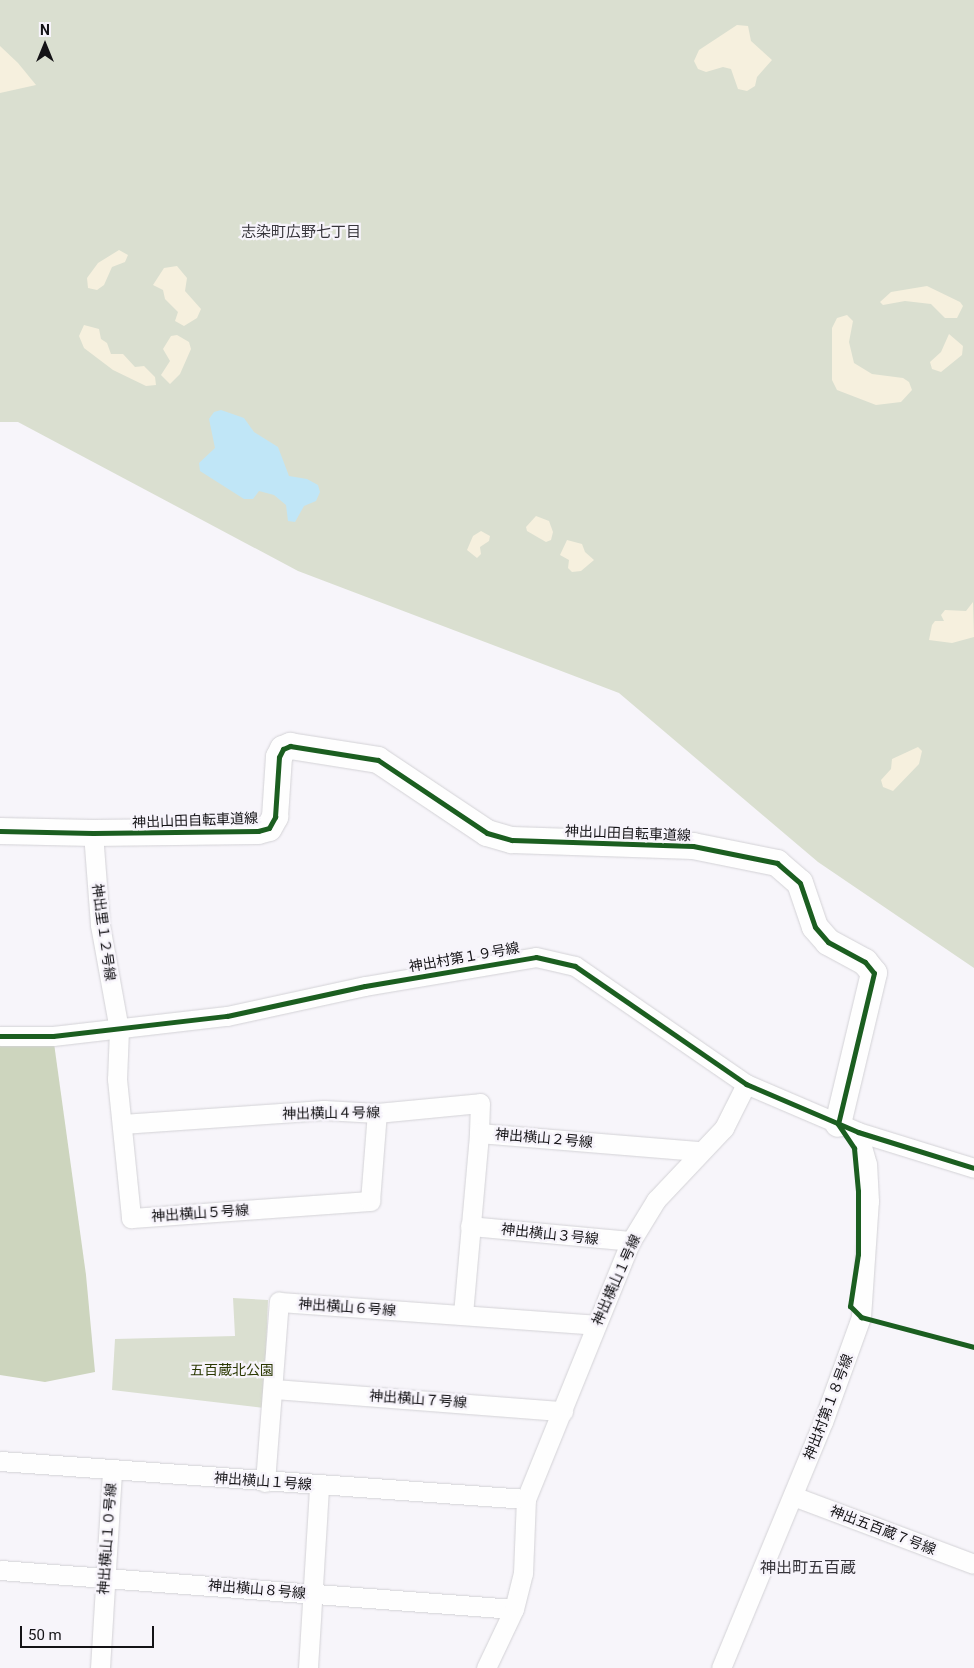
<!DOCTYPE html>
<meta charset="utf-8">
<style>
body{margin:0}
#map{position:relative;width:974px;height:1668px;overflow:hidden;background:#f7f5fa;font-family:Roboto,"Noto Sans JP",sans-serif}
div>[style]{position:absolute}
.green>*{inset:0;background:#dadfd0}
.forest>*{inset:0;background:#cdd5be}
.sand>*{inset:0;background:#f6f0de}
.water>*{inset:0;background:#c0e6f7}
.roads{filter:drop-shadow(0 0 1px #d3d2d6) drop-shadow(0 0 1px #d3d2d6)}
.minor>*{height:19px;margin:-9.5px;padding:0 9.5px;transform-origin:9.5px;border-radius:9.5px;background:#fefefe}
.secondary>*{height:26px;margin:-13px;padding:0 13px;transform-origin:13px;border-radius:13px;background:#fefefe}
.cycleway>*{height:5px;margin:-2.5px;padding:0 2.5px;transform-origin:2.5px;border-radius:2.5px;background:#1b5e20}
span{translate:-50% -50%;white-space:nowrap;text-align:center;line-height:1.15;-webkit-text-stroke:4.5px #f7f4fb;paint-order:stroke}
.street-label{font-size:14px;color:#141316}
.park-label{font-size:14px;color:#2b3803}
.neighbourhood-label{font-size:15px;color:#38363c}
.quarter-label{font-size:16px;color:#38363c}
.north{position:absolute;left:20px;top:20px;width:50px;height:50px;-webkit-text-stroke:4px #f7f4fb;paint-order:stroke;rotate:0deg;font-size:14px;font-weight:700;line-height:20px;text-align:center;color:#141316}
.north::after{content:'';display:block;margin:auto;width:18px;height:22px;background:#141316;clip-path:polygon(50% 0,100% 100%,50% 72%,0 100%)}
.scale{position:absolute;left:20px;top:1626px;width:134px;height:22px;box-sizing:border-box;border:2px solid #141316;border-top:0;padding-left:6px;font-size:15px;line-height:18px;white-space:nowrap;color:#141316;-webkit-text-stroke:4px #f7f4fb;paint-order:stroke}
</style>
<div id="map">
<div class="green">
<div style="clip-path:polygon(0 0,974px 0,974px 968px,818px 862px,619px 693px,298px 571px,18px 422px,0 422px)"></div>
<div style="clip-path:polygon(233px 1298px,268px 1300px,264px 1408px,112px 1390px,115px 1339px,235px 1336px)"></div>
</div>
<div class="forest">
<div style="clip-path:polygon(53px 1036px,86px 1275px,95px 1372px,45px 1382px,0 1375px,0 1044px)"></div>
</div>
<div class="sand">
<div style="clip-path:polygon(737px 25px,748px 26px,751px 41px,772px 60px,757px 77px,755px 86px,747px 91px,738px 89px,731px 69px,723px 67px,706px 72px,698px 69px,694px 61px,699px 50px)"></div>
<div style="clip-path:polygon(0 46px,18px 63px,36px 85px,0 93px)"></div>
<div style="clip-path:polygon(119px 250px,128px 255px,125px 262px,112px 267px,104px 285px,97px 290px,88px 288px,87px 278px,98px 263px)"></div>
<div style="clip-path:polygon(177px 266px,187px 278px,185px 291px,201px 309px,197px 318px,184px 326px,175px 321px,178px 312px,165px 299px,163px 290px,153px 285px,164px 268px)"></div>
<div style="clip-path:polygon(927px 286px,960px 302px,963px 306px,957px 318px,945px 318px,931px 304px,905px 301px,883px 305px,880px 302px,891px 292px)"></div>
<div style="clip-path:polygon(847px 315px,853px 321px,849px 342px,854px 363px,872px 374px,903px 378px,909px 382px,912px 390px,901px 402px,876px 405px,837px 390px,832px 380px,832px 328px,837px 318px)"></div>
<div style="clip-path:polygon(84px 325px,99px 329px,101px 339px,107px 343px,111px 354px,123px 354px,135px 367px,144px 366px,155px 377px,156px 385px,146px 386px,113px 370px,84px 348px,79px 336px)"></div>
<div style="clip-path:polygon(949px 334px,963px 346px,962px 355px,941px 372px,932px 369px,930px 362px,941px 352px)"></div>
<div style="clip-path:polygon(177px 335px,189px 342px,191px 349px,180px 374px,170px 384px,161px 375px,170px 361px,163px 349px,171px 336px)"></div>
<div style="clip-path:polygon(536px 516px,549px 521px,553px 532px,551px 540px,546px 542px,527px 531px,526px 527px)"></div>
<div style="clip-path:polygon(481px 531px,490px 536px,489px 541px,480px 547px,481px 554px,477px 558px,467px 550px,473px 536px)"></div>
<div style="clip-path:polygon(567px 540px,582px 544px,585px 552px,594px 560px,581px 571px,572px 572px,568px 568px,569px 560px,560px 555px)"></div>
<div style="clip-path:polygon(973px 602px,974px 637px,952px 643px,929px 640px,932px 625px,935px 621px,944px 621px,941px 615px,945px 610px,966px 611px)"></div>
<div style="clip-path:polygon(918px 747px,922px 751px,919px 764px,893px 791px,883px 787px,881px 780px,891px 769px,892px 759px)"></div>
</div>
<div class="water">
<div style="clip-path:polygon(221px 410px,244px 418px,254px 432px,278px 447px,289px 476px,307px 479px,318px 485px,320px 492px,316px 501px,304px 506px,295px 522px,288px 521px,286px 505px,274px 495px,259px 491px,253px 499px,244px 499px,200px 471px,199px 463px,215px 448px,209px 419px,214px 412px)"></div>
</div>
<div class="roads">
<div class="minor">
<div style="left:93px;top:833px;width:92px;rotate:85.6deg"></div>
<div style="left:100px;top:925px;width:107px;rotate:79.7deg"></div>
<div style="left:119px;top:1030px;width:49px;rotate:92.3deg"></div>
<div style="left:117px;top:1079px;width:140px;rotate:84.2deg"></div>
<div style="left:131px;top:1218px;width:240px;rotate:-4.1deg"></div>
<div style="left:370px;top:1201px;width:88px;rotate:-85.5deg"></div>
<div style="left:0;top:1036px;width:53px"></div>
<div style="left:53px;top:1036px;width:175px;rotate:-6.6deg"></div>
<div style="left:227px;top:1016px;width:141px;rotate:-12.3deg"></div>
<div style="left:365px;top:986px;width:173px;rotate:-9.6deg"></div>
<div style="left:536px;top:957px;width:40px;rotate:13deg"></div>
<div style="left:575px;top:966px;width:208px;rotate:34.6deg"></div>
<div style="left:746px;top:1084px;width:122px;rotate:23.2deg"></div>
<div style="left:858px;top:1132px;width:121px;rotate:17.2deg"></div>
<div style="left:122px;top:1124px;width:202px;rotate:-4deg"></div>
<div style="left:324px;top:1110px;width:53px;rotate:3.2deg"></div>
<div style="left:377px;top:1113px;width:103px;rotate:-5.5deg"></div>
<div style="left:480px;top:1103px;width:30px;rotate:92deg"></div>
<div style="left:470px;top:1226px;width:162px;rotate:5.3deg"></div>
<div style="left:463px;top:1314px;width:182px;rotate:-84.9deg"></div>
<div style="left:479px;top:1133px;width:222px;rotate:4.7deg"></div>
<div style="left:274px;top:1389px;width:290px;rotate:4.4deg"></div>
<div style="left:0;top:1461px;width:527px;rotate:4.13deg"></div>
<div style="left:265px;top:1482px;width:181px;rotate:-85.6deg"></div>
<div style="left:279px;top:1302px;width:318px;rotate:4.1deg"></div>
<div style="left:793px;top:1496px;width:193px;rotate:20.6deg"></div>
<div style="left:0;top:1570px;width:515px;rotate:4.34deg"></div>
<div style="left:100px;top:1668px;width:199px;rotate:-86.5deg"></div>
<div style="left:308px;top:1668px;width:182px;rotate:-86.5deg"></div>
<div style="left:486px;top:1668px;width:65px;rotate:-64.6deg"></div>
<div style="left:514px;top:1609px;width:37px;rotate:-76deg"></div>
<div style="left:523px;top:1573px;width:74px;rotate:-87.7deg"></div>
<div style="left:526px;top:1499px;width:279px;rotate:-67.9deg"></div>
<div style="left:631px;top:1241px;width:48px;rotate:-58.6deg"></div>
<div style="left:656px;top:1200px;width:99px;rotate:-46.6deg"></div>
<div style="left:724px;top:1128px;width:49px;rotate:-63.4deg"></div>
<div style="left:721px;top:1668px;width:266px;rotate:-67.5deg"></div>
<div style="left:823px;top:1422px;width:112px;rotate:-70.1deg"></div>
<div style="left:861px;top:1317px;width:116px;rotate:-86.1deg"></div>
<div style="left:869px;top:1201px;width:37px;rotate:-93deg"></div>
<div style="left:867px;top:1164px;width:33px;rotate:-106deg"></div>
</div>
<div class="secondary">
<div style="left:0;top:831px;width:93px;rotate:1.2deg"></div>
<div style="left:93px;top:833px;width:165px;rotate:-0.7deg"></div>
<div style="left:258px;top:831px;width:11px;rotate:-15deg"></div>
<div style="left:269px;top:828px;width:13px;rotate:-61deg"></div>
<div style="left:275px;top:817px;width:60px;rotate:-86.2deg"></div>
<div style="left:279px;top:757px;width:9px;rotate:-63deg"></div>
<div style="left:283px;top:749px;width:8px;rotate:-23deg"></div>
<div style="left:290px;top:746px;width:89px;rotate:9deg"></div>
<div style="left:378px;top:760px;width:131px;rotate:33.8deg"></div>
<div style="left:487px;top:833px;width:26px;rotate:16deg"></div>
<div style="left:512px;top:840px;width:181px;rotate:1.9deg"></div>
<div style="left:693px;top:846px;width:86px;rotate:11.4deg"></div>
<div style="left:777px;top:863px;width:30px;rotate:41deg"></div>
<div style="left:800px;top:883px;width:46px;rotate:71.2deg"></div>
<div style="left:815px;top:927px;width:20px;rotate:49deg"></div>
<div style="left:828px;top:942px;width:42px;rotate:28.4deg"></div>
<div style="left:865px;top:962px;width:14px;rotate:51deg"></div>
<div style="left:874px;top:973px;width:155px;rotate:103.4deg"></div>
</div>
</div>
<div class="cycleway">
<div style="left:0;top:831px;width:93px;rotate:1.2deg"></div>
<div style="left:93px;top:833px;width:165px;rotate:-0.7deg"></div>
<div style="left:258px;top:831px;width:11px;rotate:-15deg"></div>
<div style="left:269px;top:828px;width:13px;rotate:-61deg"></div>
<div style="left:275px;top:817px;width:60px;rotate:-86.2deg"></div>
<div style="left:279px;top:757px;width:9px;rotate:-63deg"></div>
<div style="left:283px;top:749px;width:8px;rotate:-23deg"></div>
<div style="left:290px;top:746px;width:89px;rotate:9deg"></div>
<div style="left:378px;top:760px;width:131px;rotate:33.8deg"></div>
<div style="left:487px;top:833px;width:26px;rotate:16deg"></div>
<div style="left:512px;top:840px;width:181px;rotate:1.9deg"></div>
<div style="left:693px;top:846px;width:86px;rotate:11.4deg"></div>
<div style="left:777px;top:863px;width:30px;rotate:41deg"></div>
<div style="left:800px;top:883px;width:46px;rotate:71.2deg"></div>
<div style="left:815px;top:927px;width:20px;rotate:49deg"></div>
<div style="left:828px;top:942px;width:42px;rotate:28.4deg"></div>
<div style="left:865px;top:962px;width:14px;rotate:51deg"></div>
<div style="left:874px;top:973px;width:155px;rotate:103.4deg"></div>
<div style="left:838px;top:1124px;width:29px;rotate:56deg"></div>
<div style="left:854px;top:1148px;width:43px;rotate:84.7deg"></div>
<div style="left:858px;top:1191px;width:63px;rotate:90deg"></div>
<div style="left:858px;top:1254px;width:53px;rotate:98.7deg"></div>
<div style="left:850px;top:1306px;width:16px;rotate:45deg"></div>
<div style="left:861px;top:1317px;width:117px;rotate:14.9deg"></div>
<div style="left:0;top:1036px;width:53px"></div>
<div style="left:53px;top:1036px;width:175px;rotate:-6.6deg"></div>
<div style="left:227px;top:1016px;width:141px;rotate:-12.3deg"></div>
<div style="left:365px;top:986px;width:173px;rotate:-9.6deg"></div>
<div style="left:536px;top:957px;width:40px;rotate:13deg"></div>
<div style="left:575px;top:966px;width:208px;rotate:34.6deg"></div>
<div style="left:746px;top:1084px;width:122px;rotate:23.2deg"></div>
<div style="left:858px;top:1132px;width:121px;rotate:17.2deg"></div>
</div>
<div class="street-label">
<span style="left:195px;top:820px;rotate:-2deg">神出山田自転車道線</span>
<span style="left:628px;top:833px;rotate:2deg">神出山田自転車道線</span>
<span style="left:104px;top:932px;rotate:82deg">神出里１２号線</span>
<span style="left:464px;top:957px;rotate:-10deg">神出村第１９号線</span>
<span style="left:331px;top:1113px;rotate:-1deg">神出横山４号線</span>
<span style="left:544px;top:1138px;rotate:5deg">神出横山２号線</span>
<span style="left:200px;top:1213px;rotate:-4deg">神出横山５号線</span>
<span style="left:550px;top:1234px;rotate:6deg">神出横山３号線</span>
<span style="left:616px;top:1280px;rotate:-66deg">神出横山１号線</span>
<span style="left:347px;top:1307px;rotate:4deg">神出横山６号線</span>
<span style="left:418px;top:1399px;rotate:4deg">神出横山７号線</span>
<span style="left:828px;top:1407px;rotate:-69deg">神出村第１８号線</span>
<span style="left:263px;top:1481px;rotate:4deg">神出横山１号線</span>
<span style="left:883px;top:1530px;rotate:21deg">神出五百蔵７号線</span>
<span style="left:107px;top:1539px;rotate:-86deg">神出横山１０号線</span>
<span style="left:257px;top:1589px;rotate:5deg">神出横山８号線</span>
</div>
<div class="park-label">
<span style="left:232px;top:1370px">五百蔵北公園</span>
</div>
<div class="neighbourhood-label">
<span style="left:301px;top:233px">志染町広野七丁目</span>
</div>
<div class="quarter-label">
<span style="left:808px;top:1568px">神出町五百蔵</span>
</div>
<div class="north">N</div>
<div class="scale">50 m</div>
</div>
